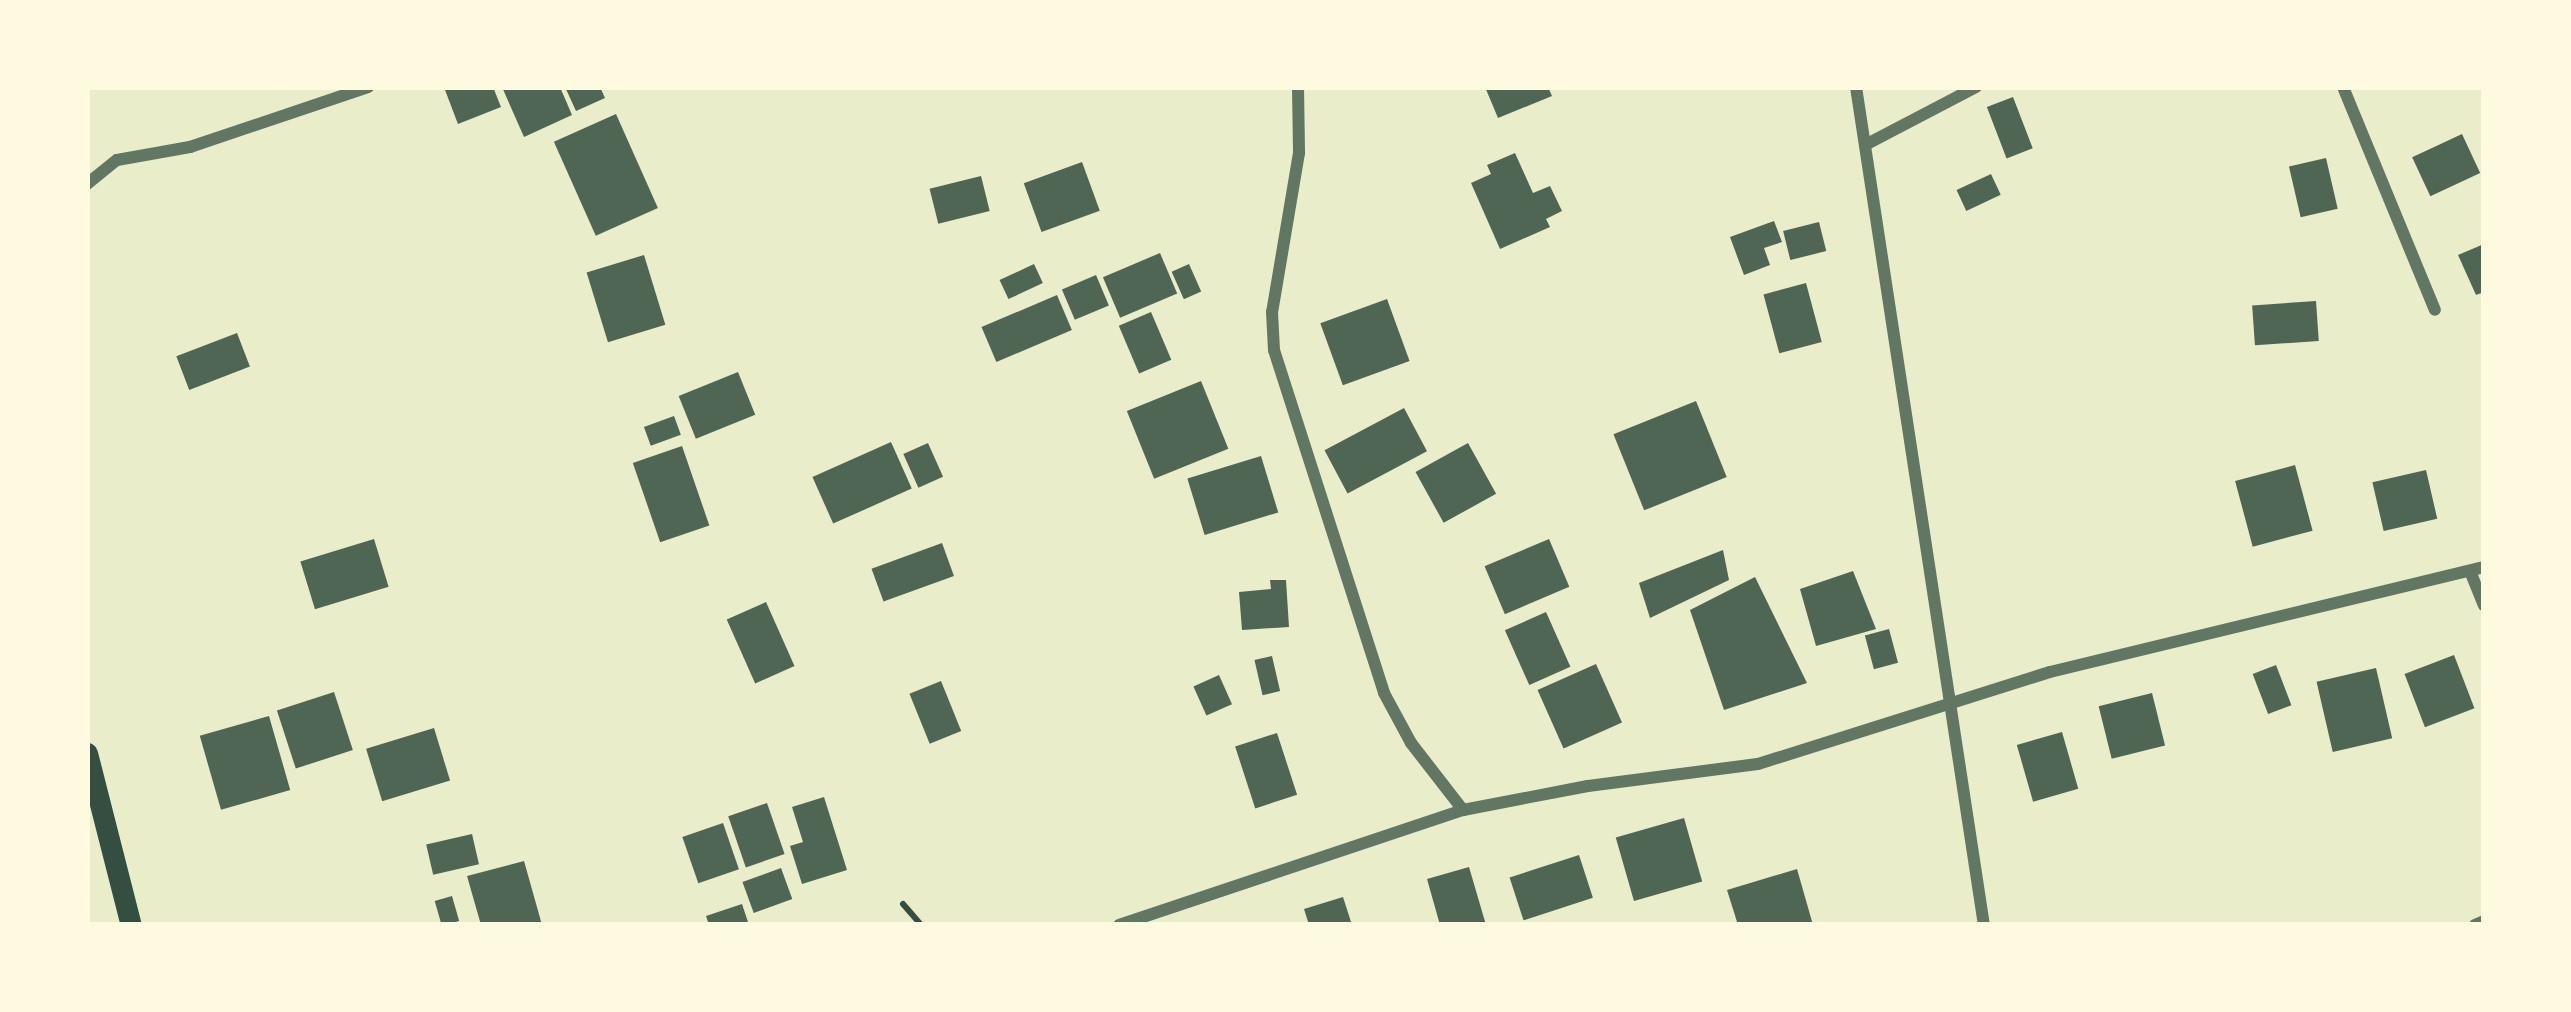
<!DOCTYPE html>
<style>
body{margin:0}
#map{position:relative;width:2571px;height:1012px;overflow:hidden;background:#e9edc9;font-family:"Nunito Sans",sans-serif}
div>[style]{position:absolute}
.building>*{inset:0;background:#4f6655;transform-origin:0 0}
.path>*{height:6px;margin:-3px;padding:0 3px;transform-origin:3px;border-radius:3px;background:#344e41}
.minor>*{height:12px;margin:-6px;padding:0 6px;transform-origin:6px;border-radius:6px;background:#617663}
.secondary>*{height:21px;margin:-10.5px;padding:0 10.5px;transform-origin:10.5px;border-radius:10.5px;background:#344e41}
span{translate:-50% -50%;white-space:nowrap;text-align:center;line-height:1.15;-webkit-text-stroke:12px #fefae0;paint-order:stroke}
.frame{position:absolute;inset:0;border:90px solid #fefae0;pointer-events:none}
</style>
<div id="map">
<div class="building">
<div style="clip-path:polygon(453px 87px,493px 87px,501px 107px,458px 124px,445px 90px)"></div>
<div style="clip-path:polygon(502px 87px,560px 87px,572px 115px,524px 137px)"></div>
<div style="clip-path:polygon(565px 87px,600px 87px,605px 98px,576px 111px)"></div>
<div style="clip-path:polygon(1485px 87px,1548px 87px,1552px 96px,1498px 118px)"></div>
<div style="left:2013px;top:97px;width:55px;height:28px;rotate:69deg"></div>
<div style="left:616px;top:114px;width:103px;height:68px;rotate:66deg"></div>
<div style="left:2462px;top:134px;width:43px;height:55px;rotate:65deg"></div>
<div style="clip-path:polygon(1515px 153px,1533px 193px,1550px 186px,1562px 211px,1546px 219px,1550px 227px,1500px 249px,1471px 183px,1491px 174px,1487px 165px)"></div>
<div style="left:2326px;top:158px;width:52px;height:38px;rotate:77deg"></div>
<div style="left:1082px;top:162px;width:52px;height:62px;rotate:70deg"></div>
<div style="left:1991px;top:174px;width:23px;height:38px;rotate:65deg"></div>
<div style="left:981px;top:176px;width:36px;height:53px;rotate:76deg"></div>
<div style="clip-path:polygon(1774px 221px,1782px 242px,1764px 248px,1770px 265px,1744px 275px,1730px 237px)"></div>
<div style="left:1819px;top:222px;width:30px;height:37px;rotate:76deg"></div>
<div style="clip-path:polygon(2484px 244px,2484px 292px,2476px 295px,2458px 255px)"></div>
<div style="left:1160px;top:253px;width:44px;height:62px;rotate:67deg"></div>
<div style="left:644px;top:255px;width:73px;height:60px;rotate:73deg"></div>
<div style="left:1034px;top:264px;width:21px;height:38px;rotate:65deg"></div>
<div style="left:1189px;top:264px;width:30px;height:19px;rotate:66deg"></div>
<div style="left:1096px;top:275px;width:33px;height:37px;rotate:67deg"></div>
<div style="left:1806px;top:283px;width:61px;height:44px;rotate:75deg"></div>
<div style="left:1057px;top:295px;width:38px;height:82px;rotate:67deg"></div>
<div style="left:1387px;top:299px;width:66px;height:71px;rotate:70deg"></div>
<div style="left:2316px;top:301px;width:40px;height:64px;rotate:86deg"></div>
<div style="left:1151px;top:312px;width:52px;height:35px;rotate:67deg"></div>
<div style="left:237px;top:333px;width:36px;height:65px;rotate:69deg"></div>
<div style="left:738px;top:372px;width:46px;height:64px;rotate:68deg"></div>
<div style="left:1201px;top:381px;width:73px;height:80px;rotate:68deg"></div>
<div style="left:1696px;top:401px;width:82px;height:89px;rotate:68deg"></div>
<div style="left:1404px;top:408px;width:49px;height:90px;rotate:62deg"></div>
<div style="left:674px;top:416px;width:20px;height:32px;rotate:70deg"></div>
<div style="left:891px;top:442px;width:51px;height:86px;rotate:66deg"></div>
<div style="left:928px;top:443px;width:37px;height:27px;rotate:66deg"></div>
<div style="left:1468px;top:443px;width:58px;height:60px;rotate:61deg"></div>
<div style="left:682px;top:446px;width:84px;height:52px;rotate:71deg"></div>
<div style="left:1261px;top:456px;width:59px;height:77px;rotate:73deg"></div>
<div style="left:2295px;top:465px;width:68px;height:62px;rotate:75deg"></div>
<div style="left:2426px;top:470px;width:50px;height:55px;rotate:77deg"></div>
<div style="left:374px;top:539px;width:50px;height:77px;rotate:73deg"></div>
<div style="left:1549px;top:539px;width:52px;height:70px;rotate:67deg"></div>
<div style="left:942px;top:543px;width:35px;height:75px;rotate:70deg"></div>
<div style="clip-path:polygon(1723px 550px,1729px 580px,1650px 618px,1639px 583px)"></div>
<div style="clip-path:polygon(1853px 571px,1876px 629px,1816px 646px,1800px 589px)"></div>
<div style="clip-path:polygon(1755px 577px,1807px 683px,1724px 710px,1690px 610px)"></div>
<div style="clip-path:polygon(1270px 580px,1286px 580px,1289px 627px,1242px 630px,1239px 592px,1271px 589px)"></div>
<div style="left:766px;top:602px;width:70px;height:43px;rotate:66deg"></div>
<div style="left:1546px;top:612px;width:60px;height:45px;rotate:66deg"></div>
<div style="left:1889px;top:629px;width:35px;height:25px;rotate:75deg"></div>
<div style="left:2454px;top:655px;width:57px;height:53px;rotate:69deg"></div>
<div style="left:1272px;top:656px;width:36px;height:18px;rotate:77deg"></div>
<div style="left:1596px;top:664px;width:64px;height:64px;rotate:66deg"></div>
<div style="left:2276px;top:665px;width:43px;height:25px;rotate:69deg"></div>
<div style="left:2376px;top:668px;width:72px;height:61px;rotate:77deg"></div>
<div style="left:1219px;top:675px;width:32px;height:28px;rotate:66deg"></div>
<div style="left:941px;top:681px;width:54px;height:34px;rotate:68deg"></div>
<div style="left:334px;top:692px;width:61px;height:60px;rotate:72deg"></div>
<div style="left:2152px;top:693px;width:54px;height:55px;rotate:76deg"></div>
<div style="left:269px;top:716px;width:77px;height:72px;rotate:74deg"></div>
<div style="left:434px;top:728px;width:55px;height:71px;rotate:73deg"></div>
<div style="left:2062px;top:732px;width:59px;height:47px;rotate:74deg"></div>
<div style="left:1277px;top:733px;width:65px;height:44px;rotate:72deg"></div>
<div style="clip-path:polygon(824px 797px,847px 870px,802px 884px,790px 846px,803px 842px,792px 807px)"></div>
<div style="left:767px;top:803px;width:54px;height:41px;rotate:71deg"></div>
<div style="left:1684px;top:818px;width:66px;height:71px;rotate:74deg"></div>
<div style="left:723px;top:823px;width:49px;height:43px;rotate:71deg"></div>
<div style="left:472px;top:834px;width:31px;height:47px;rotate:77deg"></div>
<div style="left:1579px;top:855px;width:45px;height:73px;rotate:72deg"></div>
<div style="clip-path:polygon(524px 861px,542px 925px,481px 925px,467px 876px)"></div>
<div style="clip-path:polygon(1469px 867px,1486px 925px,1440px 925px,1427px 879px)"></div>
<div style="left:781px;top:868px;width:33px;height:41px;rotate:70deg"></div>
<div style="clip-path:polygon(1797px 869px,1813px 925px,1738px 925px,1727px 890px)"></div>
<div style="left:452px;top:896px;width:26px;height:18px;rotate:74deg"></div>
<div style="clip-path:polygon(1343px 897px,1352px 925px,1309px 925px,1304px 909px)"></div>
<div style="clip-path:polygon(742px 904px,749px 925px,709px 925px,706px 916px)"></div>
</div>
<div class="path">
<div style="left:903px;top:904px;width:28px;rotate:49deg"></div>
</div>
<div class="minor">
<div style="left:1298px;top:87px;width:66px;rotate:89.1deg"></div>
<div style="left:1299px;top:153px;width:161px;rotate:99.6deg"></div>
<div style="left:1272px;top:312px;width:38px;rotate:87deg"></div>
<div style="left:1274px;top:350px;width:360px;rotate:72.2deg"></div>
<div style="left:1384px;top:693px;width:57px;rotate:61.6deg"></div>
<div style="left:1411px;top:743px;width:85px;rotate:52.2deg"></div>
<div style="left:1856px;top:87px;width:848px;rotate:81.32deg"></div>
<div style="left:2343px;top:87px;width:241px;rotate:67.6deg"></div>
<div style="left:1867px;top:144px;width:123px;rotate:-27.6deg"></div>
<div style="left:87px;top:184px;width:38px;rotate:-39deg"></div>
<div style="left:117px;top:160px;width:74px;rotate:-10.1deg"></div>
<div style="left:190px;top:147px;width:188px;rotate:-18.6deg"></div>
<div style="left:2470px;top:571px;width:37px;rotate:68deg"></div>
<div style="left:1119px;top:925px;width:363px;rotate:-18.5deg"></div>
<div style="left:1463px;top:810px;width:127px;rotate:-10.9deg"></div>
<div style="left:1588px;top:786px;width:171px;rotate:-7.4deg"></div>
<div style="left:1758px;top:764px;width:306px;rotate:-17.5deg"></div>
<div style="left:2050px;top:672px;width:447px;rotate:-13.6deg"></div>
<div style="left:2475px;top:925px;width:10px;rotate:-24deg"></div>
</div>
<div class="secondary">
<div style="left:87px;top:753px;width:178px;rotate:75.7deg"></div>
</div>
<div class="frame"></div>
</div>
